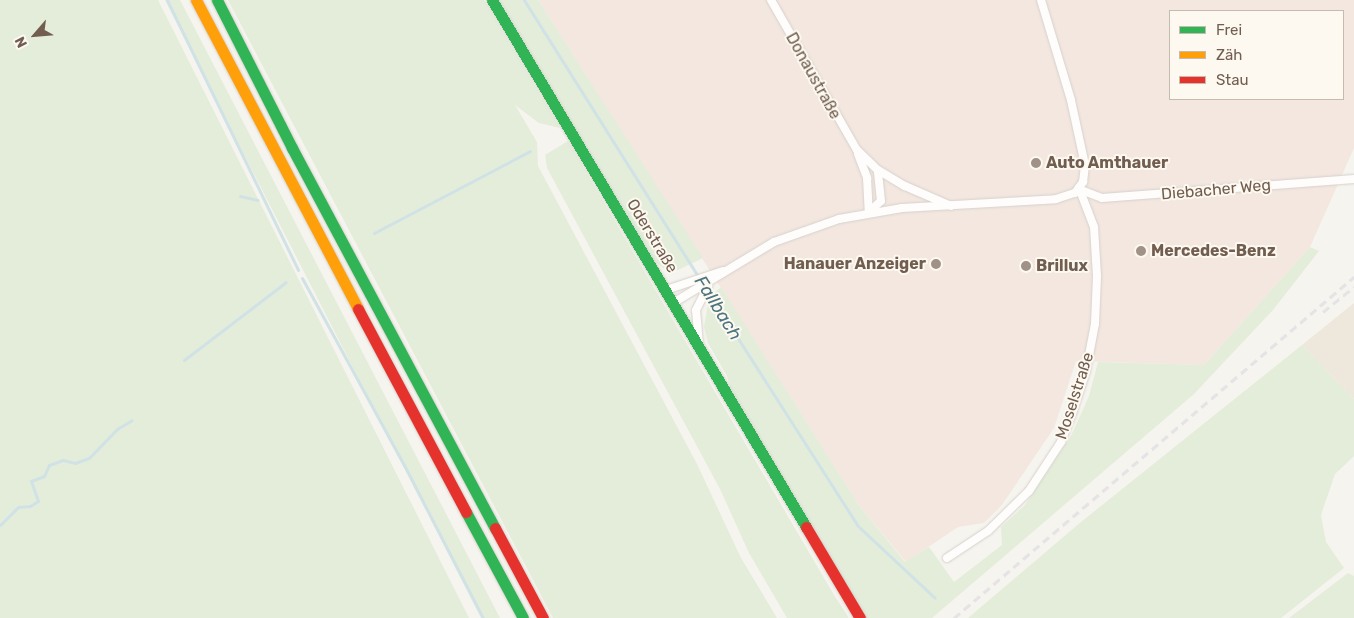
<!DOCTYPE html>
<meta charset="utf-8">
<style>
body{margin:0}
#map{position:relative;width:1354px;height:618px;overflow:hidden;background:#f6f4ee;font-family:Rubik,sans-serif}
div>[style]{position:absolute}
.residential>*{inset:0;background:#eee7dc}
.commercial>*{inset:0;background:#f3e7e0}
.green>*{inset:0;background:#e3edda}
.stream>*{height:3px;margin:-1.5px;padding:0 1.5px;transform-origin:1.5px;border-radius:1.5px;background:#d0e2e6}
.roads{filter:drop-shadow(0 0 1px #d5d1cc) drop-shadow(0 0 1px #d5d1cc)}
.street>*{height:8px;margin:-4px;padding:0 4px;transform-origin:4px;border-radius:4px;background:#fefdfc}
.fast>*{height:11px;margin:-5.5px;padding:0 5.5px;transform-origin:5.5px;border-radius:5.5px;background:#30b455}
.slow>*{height:11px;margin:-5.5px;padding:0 5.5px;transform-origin:5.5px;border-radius:5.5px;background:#ff9f0a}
.jam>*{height:11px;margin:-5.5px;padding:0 5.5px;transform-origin:5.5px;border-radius:5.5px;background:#e5322d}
.rail>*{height:3px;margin-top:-1.5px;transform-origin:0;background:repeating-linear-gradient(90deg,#e5e3e5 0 8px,transparent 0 13px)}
.dots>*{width:14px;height:14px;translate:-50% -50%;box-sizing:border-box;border:2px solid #fdf9f0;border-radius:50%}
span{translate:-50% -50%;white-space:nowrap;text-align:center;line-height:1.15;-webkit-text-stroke:4px #fdf9f0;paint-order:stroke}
.street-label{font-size:16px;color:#725e50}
.poi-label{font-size:16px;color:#725e50;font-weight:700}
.left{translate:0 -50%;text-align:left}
.right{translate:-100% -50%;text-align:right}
.water-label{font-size:18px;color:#4c7582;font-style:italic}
.legend{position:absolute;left:1169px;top:10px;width:175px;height:90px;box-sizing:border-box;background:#fdf9f0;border:1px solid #c5bbb0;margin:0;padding:6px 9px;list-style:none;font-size:15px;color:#725e50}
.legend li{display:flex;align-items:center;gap:10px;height:25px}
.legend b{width:25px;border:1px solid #c5bbb0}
.north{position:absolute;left:10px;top:10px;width:50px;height:50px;-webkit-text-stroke:4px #fdf9f0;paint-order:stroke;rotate:243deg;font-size:14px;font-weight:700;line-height:20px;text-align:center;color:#725e50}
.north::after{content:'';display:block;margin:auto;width:18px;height:22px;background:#725e50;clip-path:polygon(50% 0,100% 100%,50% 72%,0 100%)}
</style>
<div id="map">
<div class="residential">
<div style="clip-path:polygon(1354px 303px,1354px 399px,1302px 345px)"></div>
</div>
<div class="commercial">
<div style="clip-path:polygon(evenodd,538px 0,1354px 0,1354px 148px,1310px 247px,1204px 365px,1076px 361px,1054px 428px,1002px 505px,984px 523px,958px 527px,906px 562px,860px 507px,538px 0,1170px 11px,1343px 11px,1343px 99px,1170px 99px,1170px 11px)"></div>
</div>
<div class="green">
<div style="clip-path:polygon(0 0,158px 0,469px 618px,0 618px)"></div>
<div style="clip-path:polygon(165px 0,180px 0,500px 618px,481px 618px)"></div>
<div style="clip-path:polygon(228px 0,484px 0,560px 128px,539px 123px,515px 105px,537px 142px,538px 166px,697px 464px,741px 558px,777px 618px,553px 618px)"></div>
<div style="clip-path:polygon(498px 0,538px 0,703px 258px,678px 270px,663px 268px,652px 259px)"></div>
<div style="clip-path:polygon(568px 141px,834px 595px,849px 618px,787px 618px,749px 553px,720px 489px,547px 168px,545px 155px)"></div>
<div style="clip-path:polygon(1310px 247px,1319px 251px,1273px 310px,1194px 394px,932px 618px,867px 618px,733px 397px,727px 376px,708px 343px,704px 327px,709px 298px,721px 287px,860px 507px,905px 562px,929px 547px,954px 582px,1002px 545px,1001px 527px,1025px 505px,1071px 436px,1089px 396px,1098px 362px,1204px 365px)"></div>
<div style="clip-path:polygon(1302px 345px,1354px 399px,1354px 456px,1335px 474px,1321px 515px,1326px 542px,1344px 568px,1281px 618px,968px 618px,1081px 522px)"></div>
<div style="clip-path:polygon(1348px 573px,1354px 576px,1354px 618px,1289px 618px)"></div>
</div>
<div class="stream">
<div style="left:167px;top:0;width:300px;rotate:64.1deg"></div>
<div style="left:524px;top:0;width:330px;rotate:57.8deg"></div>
<div style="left:240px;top:196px;width:18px;rotate:13deg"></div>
<div style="left:374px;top:233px;width:176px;rotate:-27.7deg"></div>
<div style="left:302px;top:278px;width:213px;rotate:61.4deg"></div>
<div style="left:404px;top:465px;width:172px;rotate:62.7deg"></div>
<div style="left:707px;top:290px;width:280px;rotate:57.4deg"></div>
<div style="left:858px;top:526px;width:105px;rotate:43.1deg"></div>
<div style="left:184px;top:360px;width:128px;rotate:-37.4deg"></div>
<div style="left:0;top:525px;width:25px;rotate:-45deg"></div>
<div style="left:18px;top:507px;width:12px;rotate:-5deg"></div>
<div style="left:30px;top:506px;width:9px;rotate:-32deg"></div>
<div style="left:38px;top:501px;width:21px;rotate:-109deg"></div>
<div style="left:31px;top:481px;width:14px;rotate:-21deg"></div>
<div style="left:44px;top:476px;width:12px;rotate:-66deg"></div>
<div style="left:49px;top:465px;width:15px;rotate:-20deg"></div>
<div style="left:63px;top:460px;width:12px;rotate:14deg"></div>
<div style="left:75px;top:463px;width:15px;rotate:-20deg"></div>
<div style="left:89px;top:458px;width:40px;rotate:-46deg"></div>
<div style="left:117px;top:429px;width:17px;rotate:-31deg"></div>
</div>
<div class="roads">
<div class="street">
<div style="left:771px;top:0;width:173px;rotate:60.2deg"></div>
<div style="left:857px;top:150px;width:29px;rotate:44deg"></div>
<div style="left:878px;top:170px;width:31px;rotate:31deg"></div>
<div style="left:905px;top:186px;width:50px;rotate:23.5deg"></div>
<div style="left:858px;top:154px;width:26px;rotate:69deg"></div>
<div style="left:867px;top:178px;width:34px;rotate:87deg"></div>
<div style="left:1081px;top:190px;width:22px;rotate:21deg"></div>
<div style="left:1102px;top:198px;width:253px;rotate:-4.3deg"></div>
<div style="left:869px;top:212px;width:16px;rotate:-43deg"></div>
<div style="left:881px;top:201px;width:31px;rotate:-96deg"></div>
<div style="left:666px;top:290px;width:60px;rotate:-18.4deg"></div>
<div style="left:673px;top:303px;width:118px;rotate:-31.1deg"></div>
<div style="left:774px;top:242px;width:69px;rotate:-19.5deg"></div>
<div style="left:839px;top:219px;width:64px;rotate:-9.9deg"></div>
<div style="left:902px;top:208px;width:154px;rotate:-3.3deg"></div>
<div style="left:1056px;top:199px;width:20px;rotate:-18deg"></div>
<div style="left:1075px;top:193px;width:14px;rotate:-54deg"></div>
<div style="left:1083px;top:182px;width:17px;rotate:-83deg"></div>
<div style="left:1085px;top:165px;width:66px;rotate:-102.2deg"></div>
<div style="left:1071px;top:100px;width:104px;rotate:-106.7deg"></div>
<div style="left:699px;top:344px;width:34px;rotate:-95deg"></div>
<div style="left:696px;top:310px;width:27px;rotate:-63deg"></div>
<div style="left:947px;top:558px;width:49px;rotate:-33.4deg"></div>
<div style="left:988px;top:531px;width:57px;rotate:-44.3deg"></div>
<div style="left:1029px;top:491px;width:59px;rotate:-56.9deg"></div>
<div style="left:1061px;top:442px;width:30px;rotate:-69deg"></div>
<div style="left:1072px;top:414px;width:45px;rotate:-72deg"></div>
<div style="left:1086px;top:371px;width:48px;rotate:-79.2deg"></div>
<div style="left:1095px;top:324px;width:48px;rotate:-87.6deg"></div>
<div style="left:1097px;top:276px;width:49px;rotate:-93.5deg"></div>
<div style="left:1094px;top:227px;width:42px;rotate:-111deg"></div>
</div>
<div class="fast">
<div style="left:217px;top:0;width:166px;rotate:63.1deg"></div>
<div style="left:292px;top:148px;width:431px;rotate:61.9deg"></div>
<div style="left:492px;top:0;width:613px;rotate:59.21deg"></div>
<div style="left:466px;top:512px;width:120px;rotate:61.7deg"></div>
</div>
<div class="slow">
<div style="left:196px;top:0;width:349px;rotate:62.3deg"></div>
</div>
<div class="jam">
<div style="left:358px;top:309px;width:230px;rotate:62deg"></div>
<div style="left:806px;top:527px;width:106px;rotate:59.3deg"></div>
<div style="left:495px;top:528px;width:102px;rotate:61.9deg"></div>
</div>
</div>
<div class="rail">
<div style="left:1323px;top:312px;width:40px;rotate:-39deg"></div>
<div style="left:954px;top:618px;width:526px;rotate:-40.45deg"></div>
</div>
<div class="dots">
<div style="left:1036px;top:163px;background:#a09287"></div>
<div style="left:1141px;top:251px;background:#a09287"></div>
<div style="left:936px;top:264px;background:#a09287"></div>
<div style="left:1026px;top:266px;background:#a09287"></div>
</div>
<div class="street-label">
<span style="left:813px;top:76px;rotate:61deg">Donaustraße</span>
<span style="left:1216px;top:190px;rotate:-5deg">Diebacher Weg</span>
<span style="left:652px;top:236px;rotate:59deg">Oderstraße</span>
<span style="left:1075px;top:396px;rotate:-72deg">Moselstraße</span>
</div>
<div class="poi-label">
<span class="left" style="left:1046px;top:163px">Auto Amthauer</span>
<span class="left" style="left:1151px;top:251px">Mercedes-Benz</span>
<span class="right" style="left:926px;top:264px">Hanauer Anzeiger</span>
<span class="left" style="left:1036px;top:266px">Brillux</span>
</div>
<div class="water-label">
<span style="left:718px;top:308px;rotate:58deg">Fallbach</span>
</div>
<ul class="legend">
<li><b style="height:6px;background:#30b455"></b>Frei</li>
<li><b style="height:6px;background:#ff9f0a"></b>Zäh</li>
<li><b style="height:6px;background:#e5322d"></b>Stau</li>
</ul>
<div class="north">N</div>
</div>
